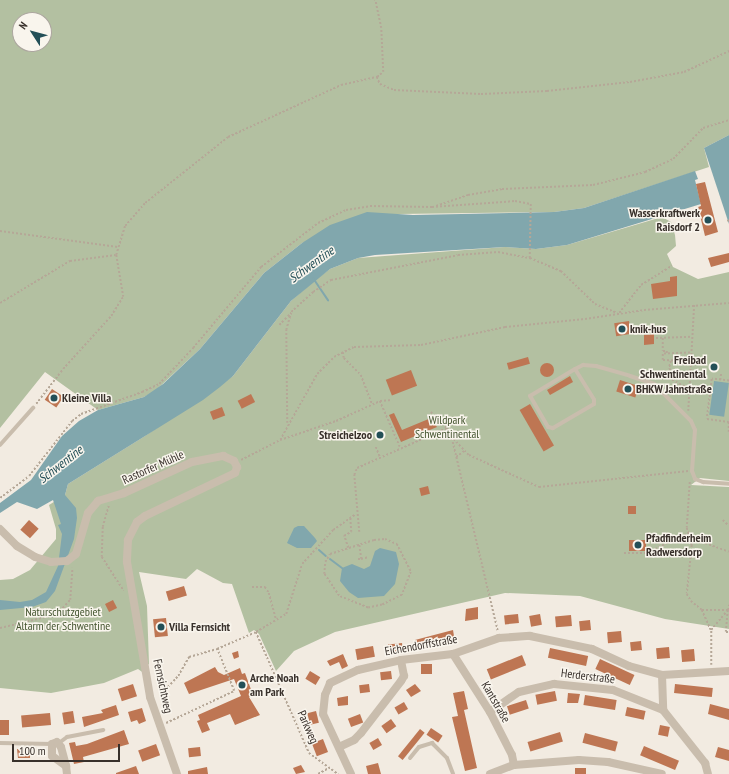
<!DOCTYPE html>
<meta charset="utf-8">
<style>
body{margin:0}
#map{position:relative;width:729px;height:774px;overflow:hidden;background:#f2ebe1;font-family:"PT Sans Narrow",sans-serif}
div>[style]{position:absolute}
.green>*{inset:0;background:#b3c0a1}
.water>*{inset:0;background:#81a7ad;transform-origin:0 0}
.stream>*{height:2px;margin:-1px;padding:0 1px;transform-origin:1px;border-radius:1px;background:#81a7ad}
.building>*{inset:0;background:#be7653;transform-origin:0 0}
.round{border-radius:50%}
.path>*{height:1.5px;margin-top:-0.75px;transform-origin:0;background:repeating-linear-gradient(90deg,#b5a797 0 2px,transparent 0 4px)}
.service>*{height:4px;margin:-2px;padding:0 2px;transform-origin:2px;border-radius:2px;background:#c9bdad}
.minor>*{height:8px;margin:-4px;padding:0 4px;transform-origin:4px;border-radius:4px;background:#c9bdad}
.dots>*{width:11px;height:11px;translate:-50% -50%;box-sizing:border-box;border:2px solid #f9f5ed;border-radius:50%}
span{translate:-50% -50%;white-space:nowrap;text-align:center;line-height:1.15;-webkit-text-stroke:3px #f9f5ed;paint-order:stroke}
.poi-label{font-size:12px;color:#38302b;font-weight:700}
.right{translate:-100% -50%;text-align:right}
.left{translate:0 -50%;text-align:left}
.park-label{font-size:12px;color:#445530}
.street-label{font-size:12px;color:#38302b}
.water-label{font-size:13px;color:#234f57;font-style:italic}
.north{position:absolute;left:12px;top:12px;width:40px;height:40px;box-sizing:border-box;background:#f9f5ed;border:1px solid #aca69f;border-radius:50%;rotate:306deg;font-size:11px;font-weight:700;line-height:16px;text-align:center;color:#38302b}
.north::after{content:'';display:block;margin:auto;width:14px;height:18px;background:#234f57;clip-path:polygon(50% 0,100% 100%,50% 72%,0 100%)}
.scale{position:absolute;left:12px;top:744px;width:108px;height:18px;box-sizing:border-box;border:2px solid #38302b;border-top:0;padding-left:5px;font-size:12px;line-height:14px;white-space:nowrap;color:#38302b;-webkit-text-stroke:3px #f9f5ed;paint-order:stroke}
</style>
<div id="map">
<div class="green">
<div style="clip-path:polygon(evenodd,0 0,729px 0,729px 135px,704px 148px,709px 167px,584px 208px,554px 212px,398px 214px,302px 243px,264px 273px,200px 349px,155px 391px,144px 397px,98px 410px,45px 372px,0 428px,0 0,20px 20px,44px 20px,44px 44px,20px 44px,20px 20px)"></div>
<div style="clip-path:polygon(662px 217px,671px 222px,675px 235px,676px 246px,667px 254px,673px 267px,698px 279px,729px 272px,729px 481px,700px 478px,691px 485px,729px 487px,729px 629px,665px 619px,580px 596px,505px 593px,335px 632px,294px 651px,276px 671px,259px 634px,254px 630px,249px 633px,232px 584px,223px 583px,197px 569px,186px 579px,139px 572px,147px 606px,149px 664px,144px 667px,145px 674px,138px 669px,104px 683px,51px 693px,0 688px,0 580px,13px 579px,30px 570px,56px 539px,56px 529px,49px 505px,65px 495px,68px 484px,145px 436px,233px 376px,291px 301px,315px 280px,330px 269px,358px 258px,505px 247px,536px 249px,567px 245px)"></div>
</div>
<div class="water">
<div style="clip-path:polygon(729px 135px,729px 224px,704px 148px)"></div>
<div style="clip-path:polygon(695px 171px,698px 179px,695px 180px,701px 204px,567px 245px,536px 249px,505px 247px,375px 255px,358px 258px,330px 269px,291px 301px,233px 376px,220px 387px,203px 400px,68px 484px,65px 495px,76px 508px,77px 518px,74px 539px,55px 591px,46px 602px,32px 607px,0 610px,0 600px,20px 602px,32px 600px,46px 592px,58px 566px,62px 534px,58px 525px,61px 524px,53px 500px,37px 509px,17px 502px,0 513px,0 503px,31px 480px,62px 436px,79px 421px,98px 410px,144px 397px,163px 384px,200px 349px,264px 273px,302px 243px,330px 225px,367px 212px,413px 215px,554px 212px,584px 208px)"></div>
<div style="left:714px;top:381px;width:15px;height:34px;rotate:8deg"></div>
<div style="clip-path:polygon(298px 526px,304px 526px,315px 538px,317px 541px,311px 548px,297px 548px,287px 543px,294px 528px)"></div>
<div style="clip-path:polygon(380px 548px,396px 552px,399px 564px,395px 584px,384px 596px,358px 598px,349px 592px,340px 581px,342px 568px,352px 564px,364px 569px,370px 566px,375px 551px)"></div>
</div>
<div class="stream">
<div style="left:313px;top:278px;width:27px;rotate:56deg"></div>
<div style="left:319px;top:550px;width:9px;rotate:41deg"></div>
<div style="left:330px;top:559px;width:15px;rotate:37deg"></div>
</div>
<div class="building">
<div style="clip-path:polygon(705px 182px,718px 232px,705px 236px,698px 207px,701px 206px,696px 184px)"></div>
<div style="clip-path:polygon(729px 253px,729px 262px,711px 267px,708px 258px)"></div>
<div style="clip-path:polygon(677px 276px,677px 296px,653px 299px,651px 284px,670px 281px,670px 277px)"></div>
<div style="left:629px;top:321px;width:13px;height:15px;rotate:81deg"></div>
<div style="clip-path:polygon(654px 334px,654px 344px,644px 345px,644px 335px)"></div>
<div style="left:528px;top:357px;width:7px;height:22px;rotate:74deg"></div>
<div class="round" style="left:540px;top:363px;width:14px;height:14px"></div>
<div style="left:411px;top:370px;width:17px;height:27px;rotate:69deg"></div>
<div style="clip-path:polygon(570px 376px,573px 382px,550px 395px,547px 390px)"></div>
<div style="left:620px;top:380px;width:20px;height:12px;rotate:18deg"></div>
<div style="left:52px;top:389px;width:14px;height:13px;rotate:34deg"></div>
<div style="left:251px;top:394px;width:9px;height:15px;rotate:63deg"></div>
<div style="left:530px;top:404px;width:48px;height:12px;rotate:60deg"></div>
<div style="left:222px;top:407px;width:9px;height:13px;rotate:69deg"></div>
<div style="clip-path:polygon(394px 413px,402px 430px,431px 418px,437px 427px,401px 442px,389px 415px)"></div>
<div style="left:428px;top:486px;width:8px;height:9px;rotate:76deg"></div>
<div style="left:628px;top:506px;width:8px;height:8px"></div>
<div style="left:29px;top:520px;width:13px;height:13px;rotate:42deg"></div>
<div style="left:629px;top:540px;width:17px;height:11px"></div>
<div style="left:184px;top:586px;width:10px;height:19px;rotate:73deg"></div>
<div style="left:113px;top:600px;width:9px;height:9px;rotate:63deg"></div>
<div style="clip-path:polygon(478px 607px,478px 619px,465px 621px,466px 609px)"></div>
<div style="left:518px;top:614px;width:9px;height:14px;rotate:84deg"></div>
<div style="left:540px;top:614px;width:11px;height:11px;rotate:80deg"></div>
<div style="left:571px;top:615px;width:11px;height:16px;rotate:85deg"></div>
<div style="left:166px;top:618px;width:18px;height:13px;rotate:84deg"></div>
<div style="left:590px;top:620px;width:10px;height:11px;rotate:84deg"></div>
<div style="clip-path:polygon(453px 630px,455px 642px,417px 650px,415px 640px)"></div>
<div style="left:621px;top:631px;width:11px;height:14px;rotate:85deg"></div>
<div style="left:641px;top:641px;width:9px;height:11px;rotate:84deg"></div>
<div style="left:402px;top:643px;width:9px;height:14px;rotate:84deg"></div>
<div style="left:373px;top:646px;width:11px;height:18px;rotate:80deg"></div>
<div style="left:669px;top:647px;width:11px;height:13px;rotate:85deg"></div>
<div style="left:550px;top:648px;width:39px;height:10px;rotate:12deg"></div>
<div style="left:694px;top:649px;width:12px;height:13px;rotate:85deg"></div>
<div style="clip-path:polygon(238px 651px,239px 657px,234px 659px,232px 653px)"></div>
<div style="clip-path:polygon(343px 654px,348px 666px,342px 669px,339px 662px,330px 666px,327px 661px)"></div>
<div style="left:522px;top:655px;width:11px;height:38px;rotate:68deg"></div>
<div style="left:600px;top:659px;width:38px;height:11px;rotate:25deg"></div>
<div style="left:432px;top:664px;width:10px;height:11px;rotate:90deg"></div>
<div style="clip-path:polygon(215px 667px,218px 672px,224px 675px,240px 668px,242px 674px,245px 673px,253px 695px,249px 697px,260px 715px,235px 725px,230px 714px,207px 723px,210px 730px,202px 733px,197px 721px,200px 720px,198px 715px,241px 696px,234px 679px,189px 694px,184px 683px)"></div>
<div style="left:310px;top:671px;width:12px;height:9px;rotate:31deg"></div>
<div style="left:391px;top:671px;width:8px;height:11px;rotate:83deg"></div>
<div style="left:133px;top:684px;width:13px;height:16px;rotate:72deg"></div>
<div style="left:369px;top:684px;width:8px;height:10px;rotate:83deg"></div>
<div style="clip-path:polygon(415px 684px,421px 691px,411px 697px,406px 690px)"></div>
<div style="left:675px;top:684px;width:38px;height:9px;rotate:6deg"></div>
<div style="clip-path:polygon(464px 691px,468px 709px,464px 710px,477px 768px,465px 771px,452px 717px,458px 716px,453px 693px)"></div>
<div style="left:555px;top:691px;width:10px;height:20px;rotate:79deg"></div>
<div style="clip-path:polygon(568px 693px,580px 694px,578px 703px,567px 703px)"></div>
<div style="left:585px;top:695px;width:32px;height:10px;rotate:9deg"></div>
<div style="clip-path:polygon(348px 696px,348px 705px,338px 706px,337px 698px)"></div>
<div style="left:526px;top:700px;width:9px;height:20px;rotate:72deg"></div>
<div style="left:404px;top:702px;width:8px;height:11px;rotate:60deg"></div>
<div style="clip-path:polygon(710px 704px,729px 709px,729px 720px,708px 714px)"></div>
<div style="clip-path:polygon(116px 705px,119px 715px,84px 727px,82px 717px,103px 713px,101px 710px)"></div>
<div style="left:627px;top:707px;width:19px;height:9px;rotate:12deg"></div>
<div style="clip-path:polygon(142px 708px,146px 721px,139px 724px,137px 720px,131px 722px,128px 712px)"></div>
<div style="left:73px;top:711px;width:12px;height:11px;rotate:81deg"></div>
<div style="left:316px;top:711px;width:12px;height:9px;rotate:76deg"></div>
<div style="left:50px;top:713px;width:12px;height:29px;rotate:85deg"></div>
<div style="left:360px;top:714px;width:9px;height:13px;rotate:69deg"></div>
<div style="left:391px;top:719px;width:9px;height:12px;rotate:54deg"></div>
<div style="left:0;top:720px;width:9px;height:15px"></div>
<div style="left:660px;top:725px;width:10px;height:10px;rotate:11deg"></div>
<div style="left:431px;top:728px;width:14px;height:8px;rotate:34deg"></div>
<div style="left:420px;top:729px;width:6px;height:35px;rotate:39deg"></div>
<div style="clip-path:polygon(124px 730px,129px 744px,83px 757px,84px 762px,74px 764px,69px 743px,75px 742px,76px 746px,87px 744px)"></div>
<div style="left:560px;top:732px;width:10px;height:34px;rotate:73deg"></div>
<div style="left:585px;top:733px;width:34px;height:10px;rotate:15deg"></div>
<div style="left:378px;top:738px;width:8px;height:10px;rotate:60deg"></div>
<div style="left:323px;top:739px;width:14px;height:12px;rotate:69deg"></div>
<div style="left:156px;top:744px;width:12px;height:19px;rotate:70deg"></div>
<div style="left:644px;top:746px;width:38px;height:10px;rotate:23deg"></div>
<div style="left:200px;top:747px;width:9px;height:12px;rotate:84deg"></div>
<div style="clip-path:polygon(718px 747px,729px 750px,729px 761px,715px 757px)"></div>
<div style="clip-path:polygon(30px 748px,30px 758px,18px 758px,17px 749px)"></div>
<div style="clip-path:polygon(378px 763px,381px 774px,368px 774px,366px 766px)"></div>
<div style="clip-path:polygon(301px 765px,305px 772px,296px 774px,293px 768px)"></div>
<div style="clip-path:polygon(136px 766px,139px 774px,116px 774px,116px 773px)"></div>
<div style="clip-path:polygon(207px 767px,208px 774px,188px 774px,188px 771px)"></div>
<div style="left:575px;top:768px;width:11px;height:6px"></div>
</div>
<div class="path">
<div style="left:377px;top:77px;width:8px;rotate:67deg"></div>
<div style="left:380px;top:84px;width:15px;rotate:23deg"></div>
<div style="left:394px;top:90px;width:87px;rotate:2.6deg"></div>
<div style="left:481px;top:94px;width:66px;rotate:-2.6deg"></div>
<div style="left:547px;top:91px;width:83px;rotate:-6.2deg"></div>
<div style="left:630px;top:82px;width:55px;rotate:-10.5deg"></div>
<div style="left:684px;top:72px;width:50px;rotate:-25deg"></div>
<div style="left:436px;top:206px;width:34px;rotate:-19deg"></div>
<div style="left:468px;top:195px;width:35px;rotate:-10deg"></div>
<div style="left:502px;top:189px;width:91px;rotate:-2.5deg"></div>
<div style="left:593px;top:185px;width:54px;rotate:-14deg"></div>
<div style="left:645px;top:172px;width:31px;rotate:-25deg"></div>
<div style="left:673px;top:159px;width:43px;rotate:-45.9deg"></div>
<div style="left:703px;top:128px;width:27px;rotate:-17deg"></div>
<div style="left:727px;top:221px;width:2px;rotate:-27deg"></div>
<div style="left:0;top:231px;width:119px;rotate:7.7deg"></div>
<div style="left:0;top:303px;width:82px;rotate:-31deg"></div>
<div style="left:70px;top:261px;width:46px;rotate:-7.4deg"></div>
<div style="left:619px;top:313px;width:36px;rotate:-52deg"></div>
<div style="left:641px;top:285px;width:36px;rotate:-32deg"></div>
<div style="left:279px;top:325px;width:16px;rotate:-45deg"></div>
<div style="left:656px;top:338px;width:36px;rotate:-2deg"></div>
<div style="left:663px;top:338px;width:13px;rotate:90deg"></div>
<div style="left:663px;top:351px;width:4px"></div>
<div style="left:667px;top:351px;width:3px;rotate:90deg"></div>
<div style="left:343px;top:352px;width:6px;rotate:81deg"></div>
<div style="left:344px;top:358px;width:24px;rotate:45deg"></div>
<div style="left:361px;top:375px;width:31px;rotate:69deg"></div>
<div style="left:690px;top:353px;width:27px;rotate:178deg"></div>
<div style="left:663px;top:354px;width:6px;rotate:90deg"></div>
<div style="left:663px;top:360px;width:28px;rotate:2deg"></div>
<div style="left:671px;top:361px;width:8px;rotate:104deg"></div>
<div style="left:669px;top:369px;width:22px;rotate:21deg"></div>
<div style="left:665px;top:376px;width:27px;rotate:28deg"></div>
<div style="left:671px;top:379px;width:9px;rotate:-63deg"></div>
<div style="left:720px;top:380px;width:7px;rotate:-82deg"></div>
<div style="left:729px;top:381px;width:17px;rotate:-173deg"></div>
<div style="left:712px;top:379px;width:40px;rotate:97.1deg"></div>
<div style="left:707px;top:419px;width:22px;rotate:8deg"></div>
<div style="left:380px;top:401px;width:12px;rotate:-5deg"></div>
<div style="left:36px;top:404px;width:44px;rotate:-52.4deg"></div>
<div style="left:63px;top:369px;width:72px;rotate:-47.8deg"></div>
<div style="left:111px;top:316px;width:22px;rotate:-58deg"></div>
<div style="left:123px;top:297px;width:43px;rotate:-99.5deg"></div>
<div style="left:116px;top:255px;width:30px;rotate:-73deg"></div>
<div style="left:125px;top:226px;width:30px;rotate:-49deg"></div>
<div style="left:145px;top:203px;width:106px;rotate:-38.5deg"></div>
<div style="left:228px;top:137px;width:124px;rotate:-24.7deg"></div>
<div style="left:341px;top:85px;width:37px;rotate:-13deg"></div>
<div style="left:377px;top:77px;width:8px;rotate:-40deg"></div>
<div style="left:383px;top:72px;width:44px;rotate:-92.6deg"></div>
<div style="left:381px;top:28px;width:29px;rotate:-102deg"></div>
<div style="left:688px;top:411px;width:106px;rotate:-86.8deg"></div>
<div style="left:431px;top:412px;width:23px;rotate:45deg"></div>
<div style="left:729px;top:422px;width:10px;rotate:90deg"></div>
<div style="left:287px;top:423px;width:93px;rotate:-90.6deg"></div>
<div style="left:286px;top:330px;width:19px;rotate:-74deg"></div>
<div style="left:291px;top:312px;width:30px;rotate:-42deg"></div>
<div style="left:313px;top:292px;width:22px;rotate:-34deg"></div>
<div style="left:331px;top:280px;width:129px;rotate:-11.1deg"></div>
<div style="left:458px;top:255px;width:40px;rotate:-4.3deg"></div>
<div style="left:498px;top:252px;width:33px;rotate:11deg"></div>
<div style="left:530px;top:258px;width:34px;rotate:23deg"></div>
<div style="left:561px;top:271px;width:47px;rotate:44.1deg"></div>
<div style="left:595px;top:304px;width:24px;rotate:22deg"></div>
<div style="left:452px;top:438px;width:198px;rotate:76.6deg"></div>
<div style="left:280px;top:440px;width:59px;rotate:-18.7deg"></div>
<div style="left:336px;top:421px;width:48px;rotate:-24.4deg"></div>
<div style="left:380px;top:401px;width:50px;rotate:66.5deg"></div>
<div style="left:376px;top:447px;width:11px;rotate:68deg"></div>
<div style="left:456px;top:457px;width:10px;rotate:-37deg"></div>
<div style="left:241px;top:460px;width:44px;rotate:-27.1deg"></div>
<div style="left:280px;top:440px;width:76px;rotate:-60.7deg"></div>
<div style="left:317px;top:374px;width:24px;rotate:-45deg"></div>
<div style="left:334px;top:357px;width:22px;rotate:-27deg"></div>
<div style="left:354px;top:347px;width:67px;rotate:-1.7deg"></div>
<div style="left:421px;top:345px;width:86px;rotate:-12.1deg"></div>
<div style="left:505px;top:327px;width:80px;rotate:-5.7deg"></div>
<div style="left:585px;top:319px;width:60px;rotate:-8.7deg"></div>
<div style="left:644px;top:310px;width:85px;rotate:-4.7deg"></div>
<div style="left:690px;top:482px;width:46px;rotate:93.7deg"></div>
<div style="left:687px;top:528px;width:18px;rotate:74deg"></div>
<div style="left:692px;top:545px;width:49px;rotate:95.8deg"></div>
<div style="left:687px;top:594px;width:8px;rotate:60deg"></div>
<div style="left:691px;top:601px;width:14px;rotate:39deg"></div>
<div style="left:702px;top:610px;width:22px;rotate:66deg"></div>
<div style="left:0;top:498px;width:36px;rotate:-37deg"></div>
<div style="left:29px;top:476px;width:70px;rotate:-52deg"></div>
<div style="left:72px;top:421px;width:11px;rotate:-38deg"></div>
<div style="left:81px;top:414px;width:65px;rotate:-19.8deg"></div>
<div style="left:142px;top:392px;width:19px;rotate:-25deg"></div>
<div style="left:159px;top:384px;width:50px;rotate:-46.6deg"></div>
<div style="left:193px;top:348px;width:106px;rotate:-50deg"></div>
<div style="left:261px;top:267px;width:72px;rotate:-37.7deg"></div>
<div style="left:318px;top:223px;width:31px;rotate:-25deg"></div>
<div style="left:346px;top:210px;width:24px;rotate:-9deg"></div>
<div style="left:370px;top:206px;width:62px;rotate:0.9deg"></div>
<div style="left:432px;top:207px;width:83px;rotate:-4.1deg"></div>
<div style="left:515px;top:201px;width:16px;rotate:11deg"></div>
<div style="left:531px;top:204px;width:54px;rotate:91.1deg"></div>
<div style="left:109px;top:506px;width:22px;rotate:106deg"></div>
<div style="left:103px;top:527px;width:30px;rotate:92deg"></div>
<div style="left:102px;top:557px;width:40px;rotate:57.1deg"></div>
<div style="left:723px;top:520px;width:8px;rotate:45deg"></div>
<div style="left:359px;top:532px;width:57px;rotate:-95deg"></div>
<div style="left:354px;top:475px;width:8px;rotate:-67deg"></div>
<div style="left:357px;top:468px;width:98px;rotate:-24deg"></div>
<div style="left:447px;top:428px;width:9px;rotate:63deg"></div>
<div style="left:451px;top:436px;width:26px;rotate:47deg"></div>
<div style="left:469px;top:455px;width:77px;rotate:24.6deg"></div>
<div style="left:539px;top:487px;width:150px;rotate:-6.1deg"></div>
<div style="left:385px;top:539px;width:13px;rotate:23deg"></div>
<div style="left:397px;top:544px;width:31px;rotate:63deg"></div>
<div style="left:411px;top:572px;width:25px;rotate:111deg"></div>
<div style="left:402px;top:595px;width:22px;rotate:153deg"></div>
<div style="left:382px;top:605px;width:14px;rotate:168deg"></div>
<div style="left:368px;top:608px;width:31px;rotate:-158deg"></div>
<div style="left:339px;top:596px;width:27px;rotate:-124deg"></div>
<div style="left:324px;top:574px;width:12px;rotate:-85deg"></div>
<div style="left:325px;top:562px;width:9px;rotate:-58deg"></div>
<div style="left:330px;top:554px;width:46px;rotate:-17.7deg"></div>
<div style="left:374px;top:540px;width:11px;rotate:-5deg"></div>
<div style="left:348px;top:548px;width:13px;rotate:-108deg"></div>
<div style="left:344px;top:536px;width:8px;rotate:-30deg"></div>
<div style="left:351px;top:532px;width:15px;rotate:-94deg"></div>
<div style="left:624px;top:553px;width:24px"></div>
<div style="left:648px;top:553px;width:36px;rotate:-28deg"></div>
<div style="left:680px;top:536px;width:9px;rotate:-13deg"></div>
<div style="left:689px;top:534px;width:7px;rotate:45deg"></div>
<div style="left:694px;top:539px;width:37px;rotate:20deg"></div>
<div style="left:358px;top:559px;width:3px"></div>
<div style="left:361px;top:559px;width:14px;rotate:-98deg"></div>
<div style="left:361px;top:559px;width:8px;rotate:-14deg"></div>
<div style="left:252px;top:587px;width:13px"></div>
<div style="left:265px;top:587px;width:7px;rotate:56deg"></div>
<div style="left:269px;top:593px;width:28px;rotate:75deg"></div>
<div style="left:702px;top:610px;width:26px"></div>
<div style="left:728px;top:610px;width:22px;rotate:95deg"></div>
<div style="left:726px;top:632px;width:3px"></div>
<div style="left:0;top:628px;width:51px;rotate:-13.5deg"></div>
<div style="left:50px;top:616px;width:11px;rotate:-27deg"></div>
<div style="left:60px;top:611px;width:15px;rotate:-48deg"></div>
<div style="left:70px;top:600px;width:32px;rotate:-86deg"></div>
<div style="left:256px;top:632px;width:132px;rotate:66.3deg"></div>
<div style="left:309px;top:753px;width:36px;rotate:36deg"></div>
<div style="left:711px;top:665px;width:35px;rotate:-90deg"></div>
<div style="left:711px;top:630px;width:26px;rotate:-50deg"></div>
<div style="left:728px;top:610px;width:5px;rotate:-79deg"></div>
<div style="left:165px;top:690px;width:19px;rotate:-47deg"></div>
<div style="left:178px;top:676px;width:22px;rotate:-60deg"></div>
<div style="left:189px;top:657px;width:29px;rotate:-16deg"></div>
<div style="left:166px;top:723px;width:75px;rotate:-25.2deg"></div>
<div style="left:234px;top:691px;width:45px;rotate:-112deg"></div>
<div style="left:217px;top:649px;width:43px;rotate:-23.6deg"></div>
<div style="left:256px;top:632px;width:35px;rotate:-31deg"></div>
<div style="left:286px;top:614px;width:52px;rotate:-72.3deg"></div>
<div style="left:302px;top:564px;width:46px;rotate:-47.6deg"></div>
<div style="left:333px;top:530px;width:28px;rotate:-35deg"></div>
<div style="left:318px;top:774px;width:13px;rotate:-29deg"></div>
</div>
<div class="service">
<div style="left:575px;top:369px;width:36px;rotate:58deg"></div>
<div style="left:594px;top:400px;width:4px;rotate:90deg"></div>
<div style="left:594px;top:404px;width:48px;rotate:149.7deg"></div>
<div style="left:553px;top:428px;width:5px;rotate:-169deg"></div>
<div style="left:548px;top:427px;width:36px;rotate:-120deg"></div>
<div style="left:530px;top:396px;width:52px;rotate:-31deg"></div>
<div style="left:575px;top:369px;width:9px;rotate:-27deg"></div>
<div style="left:583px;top:365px;width:13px;rotate:4deg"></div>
<div style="left:596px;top:366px;width:35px;rotate:16deg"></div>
<div style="left:630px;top:376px;width:25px;rotate:18deg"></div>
<div style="left:654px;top:384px;width:52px;rotate:45deg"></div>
<div style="left:691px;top:421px;width:10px;rotate:66deg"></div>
<div style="left:695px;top:430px;width:41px;rotate:94.2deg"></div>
<div style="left:692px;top:471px;width:9px;rotate:69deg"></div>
<div style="left:695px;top:479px;width:9px;rotate:21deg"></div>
<div style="left:703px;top:482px;width:26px;rotate:4deg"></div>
<div style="left:0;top:445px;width:50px;rotate:-48.3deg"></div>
<div style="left:0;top:743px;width:52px;rotate:1.1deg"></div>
<div style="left:59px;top:743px;width:10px;rotate:-37deg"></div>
<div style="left:67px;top:737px;width:37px;rotate:-11deg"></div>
<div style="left:410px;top:758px;width:14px;rotate:-51deg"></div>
<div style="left:419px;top:747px;width:14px;rotate:-17deg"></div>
<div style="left:432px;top:743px;width:21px;rotate:45deg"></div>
<div style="left:447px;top:758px;width:17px;rotate:69deg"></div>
</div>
<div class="minor">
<div style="left:0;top:529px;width:24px;rotate:45deg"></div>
<div style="left:17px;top:546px;width:21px;rotate:31deg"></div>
<div style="left:35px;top:557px;width:17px;rotate:17deg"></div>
<div style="left:51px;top:562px;width:16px;rotate:-4deg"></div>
<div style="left:67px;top:561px;width:11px;rotate:-38deg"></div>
<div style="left:76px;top:554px;width:43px;rotate:-73.7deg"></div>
<div style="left:88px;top:513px;width:16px;rotate:-50deg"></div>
<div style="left:98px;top:501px;width:27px;rotate:-17deg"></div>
<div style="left:124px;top:493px;width:75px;rotate:-24.5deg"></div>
<div style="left:192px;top:462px;width:32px;rotate:-11deg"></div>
<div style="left:223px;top:456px;width:12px;rotate:24deg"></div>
<div style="left:234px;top:461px;width:7px;rotate:63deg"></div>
<div style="left:237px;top:467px;width:6px;rotate:108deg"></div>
<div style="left:235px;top:473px;width:100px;rotate:154.5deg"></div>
<div style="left:145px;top:516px;width:10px;rotate:143deg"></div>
<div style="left:137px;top:522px;width:20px;rotate:117deg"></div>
<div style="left:128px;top:540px;width:22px;rotate:93deg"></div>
<div style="left:127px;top:562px;width:137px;rotate:80.3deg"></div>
<div style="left:150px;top:697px;width:82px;rotate:70.7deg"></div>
<div style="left:453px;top:654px;width:69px;rotate:57.5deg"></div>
<div style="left:490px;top:712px;width:48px;rotate:62.9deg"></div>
<div style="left:512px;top:755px;width:10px;rotate:79deg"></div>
<div style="left:662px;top:675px;width:35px;rotate:88deg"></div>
<div style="left:663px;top:710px;width:68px;rotate:51.6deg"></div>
<div style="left:705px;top:763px;width:11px;rotate:75deg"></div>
<div style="left:490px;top:712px;width:35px;rotate:-35deg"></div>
<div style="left:519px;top:692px;width:36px;rotate:-13deg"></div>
<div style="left:554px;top:684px;width:59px;rotate:5.8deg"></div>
<div style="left:613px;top:690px;width:54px;rotate:21.8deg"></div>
<div style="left:339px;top:747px;width:17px;rotate:-25deg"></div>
<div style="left:354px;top:740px;width:10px;rotate:-45deg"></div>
<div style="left:361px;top:733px;width:66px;rotate:-52.4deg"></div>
<div style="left:401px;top:681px;width:6px;rotate:-59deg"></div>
<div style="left:404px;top:676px;width:16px;rotate:-101deg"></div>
<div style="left:66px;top:766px;width:17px;rotate:-144deg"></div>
<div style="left:52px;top:756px;width:12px;rotate:-90deg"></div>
<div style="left:52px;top:744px;width:5px;rotate:-22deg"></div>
<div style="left:57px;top:742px;width:6px;rotate:51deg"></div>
<div style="left:61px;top:747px;width:20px;rotate:75deg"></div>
<div style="left:66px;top:766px;width:8px;rotate:83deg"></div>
<div style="left:351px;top:774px;width:66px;rotate:-115deg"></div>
<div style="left:323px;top:714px;width:19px;rotate:-84deg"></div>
<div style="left:325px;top:695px;width:13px;rotate:-67deg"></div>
<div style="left:330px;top:683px;width:31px;rotate:-25deg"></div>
<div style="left:358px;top:670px;width:44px;rotate:-13.1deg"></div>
<div style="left:401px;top:660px;width:52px;rotate:-6.6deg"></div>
<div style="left:453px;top:654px;width:49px;rotate:-19.2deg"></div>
<div style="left:499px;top:638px;width:31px;rotate:-4deg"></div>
<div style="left:530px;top:636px;width:63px;rotate:11.8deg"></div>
<div style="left:592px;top:649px;width:41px;rotate:24.7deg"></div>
<div style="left:629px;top:666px;width:34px;rotate:15deg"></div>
<div style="left:662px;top:675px;width:67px;rotate:-3.4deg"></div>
<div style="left:490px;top:774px;width:26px;rotate:-21deg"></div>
<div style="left:514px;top:765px;width:65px;rotate:-4.4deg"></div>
<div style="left:579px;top:760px;width:29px;rotate:4deg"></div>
<div style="left:608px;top:762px;width:55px;rotate:12.5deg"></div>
</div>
<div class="dots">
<div style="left:708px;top:220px;background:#234f57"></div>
<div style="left:622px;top:329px;background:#234f57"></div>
<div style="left:714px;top:367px;background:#234f57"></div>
<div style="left:628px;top:389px;background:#234f57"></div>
<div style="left:54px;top:398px;background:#234f57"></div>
<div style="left:380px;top:435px;background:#234f57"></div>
<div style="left:638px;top:545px;background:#234f57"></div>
<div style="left:161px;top:627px;background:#234f57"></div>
<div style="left:242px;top:685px;background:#234f57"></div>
</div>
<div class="poi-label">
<span class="right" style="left:700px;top:220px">Wasserkraftwerk<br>Raisdorf 2</span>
<span class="left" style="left:630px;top:329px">knik-hus</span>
<span class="right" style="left:706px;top:367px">Freibad<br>Schwentinental</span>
<span class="left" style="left:636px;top:389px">BHKW Jahnstraße</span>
<span class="left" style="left:62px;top:398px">Kleine Villa</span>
<span class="right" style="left:372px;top:435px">Streichelzoo</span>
<span class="left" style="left:646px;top:545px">Pfadfinderheim<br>Radwersdorp</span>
<span class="left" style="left:169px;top:627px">Villa Fernsicht</span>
<span class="left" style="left:250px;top:685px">Arche Noah<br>am Park</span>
</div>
<div class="park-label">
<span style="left:447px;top:427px">Wildpark<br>Schwentinental</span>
<span style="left:63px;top:619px">Naturschutzgebiet<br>Altarm der Schwentine</span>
</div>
<div class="street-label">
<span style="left:153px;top:467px;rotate:-24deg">Rastorfer Mühle</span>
<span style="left:421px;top:645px;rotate:-10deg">Eichendorffstraße</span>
<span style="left:588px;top:676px;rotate:7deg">Herderstraße</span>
<span style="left:163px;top:686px;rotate:78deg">Fernsichtweg</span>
<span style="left:496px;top:702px;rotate:60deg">Kantstraße</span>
<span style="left:308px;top:727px;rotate:66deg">Parkweg</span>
</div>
<div class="water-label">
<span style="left:312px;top:265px;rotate:-36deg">Schwentine</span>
<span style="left:61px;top:465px;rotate:-38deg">Schwentine</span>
</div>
<div class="north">N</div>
<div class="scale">100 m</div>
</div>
